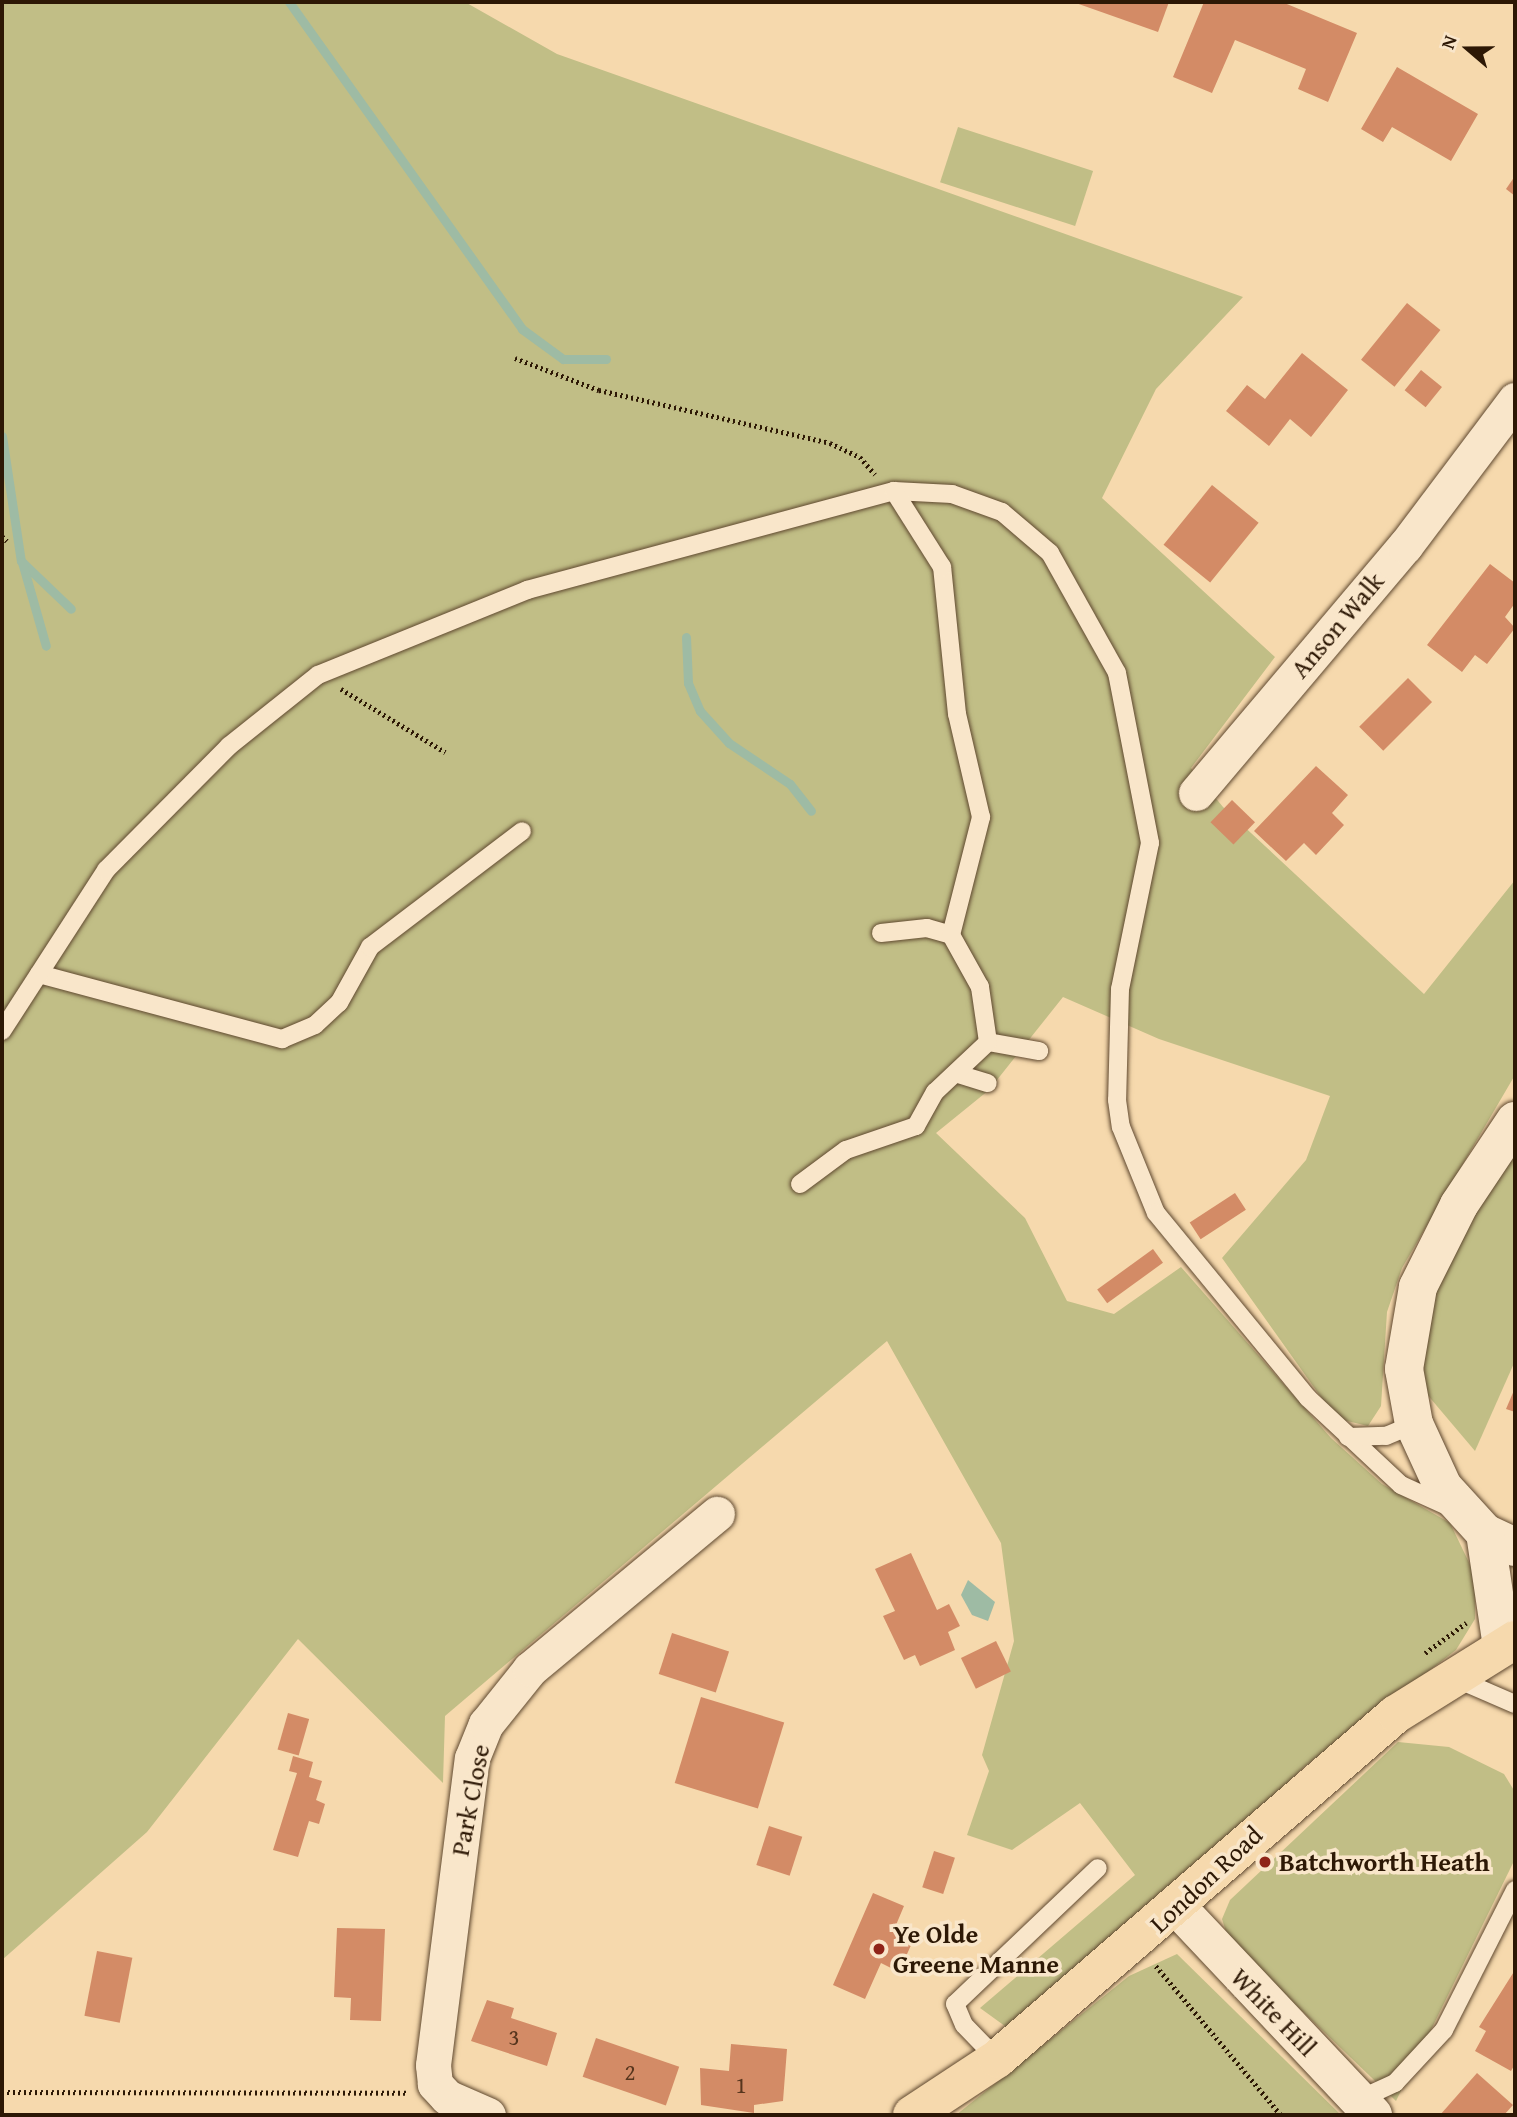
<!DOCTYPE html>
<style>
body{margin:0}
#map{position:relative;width:1517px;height:2117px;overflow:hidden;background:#f6d9ad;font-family:"Gentium Book Plus",serif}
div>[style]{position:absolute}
.green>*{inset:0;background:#c1be86;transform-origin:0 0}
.water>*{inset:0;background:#9ebba4}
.stream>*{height:9px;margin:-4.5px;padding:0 4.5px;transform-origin:4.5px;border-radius:4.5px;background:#9ebba4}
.building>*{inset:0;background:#d38b66;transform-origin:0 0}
.path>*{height:4.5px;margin-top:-2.25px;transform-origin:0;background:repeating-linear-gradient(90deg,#2d1805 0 2px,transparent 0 5.5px)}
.roads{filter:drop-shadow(0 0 2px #5f482f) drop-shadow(0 0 2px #5f482f)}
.lane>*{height:18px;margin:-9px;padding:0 9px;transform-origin:9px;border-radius:9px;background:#f9e6ca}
.street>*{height:35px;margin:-17.5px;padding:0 17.5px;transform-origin:17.5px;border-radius:17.5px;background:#f9e6ca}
.secondary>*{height:38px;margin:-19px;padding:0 19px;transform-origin:19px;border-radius:19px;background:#f9e6ca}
.primary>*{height:38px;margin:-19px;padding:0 19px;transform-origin:19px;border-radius:19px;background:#f6d9ad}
.dots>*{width:19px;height:19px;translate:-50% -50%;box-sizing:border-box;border:4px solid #f9e6ca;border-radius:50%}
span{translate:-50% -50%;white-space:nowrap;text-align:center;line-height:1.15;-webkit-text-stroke:7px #f9e6ca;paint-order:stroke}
.number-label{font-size:23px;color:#56351d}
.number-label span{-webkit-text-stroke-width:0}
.street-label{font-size:26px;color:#2d1805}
.poi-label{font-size:26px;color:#2d1805;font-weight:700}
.left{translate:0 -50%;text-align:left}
.frame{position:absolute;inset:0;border:4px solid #2d1805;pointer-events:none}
.north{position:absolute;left:1433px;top:14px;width:70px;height:70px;-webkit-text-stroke:5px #f9e6ca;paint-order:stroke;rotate:290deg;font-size:19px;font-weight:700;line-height:28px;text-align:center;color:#2d1805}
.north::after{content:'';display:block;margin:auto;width:24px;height:32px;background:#2d1805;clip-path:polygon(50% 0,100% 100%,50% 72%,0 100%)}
</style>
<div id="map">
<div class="green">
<div style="clip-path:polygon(2px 2px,465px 2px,557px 54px,1243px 297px,1156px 389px,1102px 498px,1275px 657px,1191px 768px,1223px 807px,1424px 994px,1515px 880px,1515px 1075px,1402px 1268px,1387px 1312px,1381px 1406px,1368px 1426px,1343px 1420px,1328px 1407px,1222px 1258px,1306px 1160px,1330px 1096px,1159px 1039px,1063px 997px,989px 1090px,936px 1133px,1025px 1218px,1067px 1301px,1114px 1314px,1181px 1267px,1331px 1438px,1382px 1484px,1450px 1523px,1475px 1575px,1475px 1619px,1456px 1650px,1304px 1767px,1221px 1847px,1009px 2029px,980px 2008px,1135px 1875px,1080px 1803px,1012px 1850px,967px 1835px,989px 1771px,982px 1755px,1014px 1641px,1001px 1543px,887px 1341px,445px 1716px,443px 1783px,298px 1639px,147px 1832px,2px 1960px)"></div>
<div style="left:958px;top:127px;width:142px;height:58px;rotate:18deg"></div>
<div style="clip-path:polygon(1515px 1152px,1515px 1361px,1475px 1451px,1420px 1386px,1437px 1286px,1458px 1238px)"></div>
<div style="clip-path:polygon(1398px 1742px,1449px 1747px,1504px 1774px,1515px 1792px,1515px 1859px,1396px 2101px,1229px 1941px,1222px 1919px,1230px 1900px)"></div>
<div style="clip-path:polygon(1177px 1954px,1341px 2115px,956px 2115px,1129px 1976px)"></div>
</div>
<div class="water">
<div style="clip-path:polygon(968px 1580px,995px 1602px,988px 1621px,972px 1615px,961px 1595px)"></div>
</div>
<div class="stream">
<div style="left:289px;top:2px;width:402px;rotate:54.5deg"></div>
<div style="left:522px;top:329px;width:51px;rotate:36.2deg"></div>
<div style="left:563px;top:359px;width:43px"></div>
<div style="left:2px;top:436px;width:126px;rotate:81.4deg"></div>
<div style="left:21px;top:561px;width:69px;rotate:43.8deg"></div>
<div style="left:22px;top:562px;width:87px;rotate:74.1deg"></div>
<div style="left:686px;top:637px;width:46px;rotate:87.5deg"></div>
<div style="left:688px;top:683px;width:30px;rotate:67deg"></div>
<div style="left:700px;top:711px;width:43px;rotate:47.8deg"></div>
<div style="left:729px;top:743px;width:73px;rotate:33.9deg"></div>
<div style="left:790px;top:784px;width:34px;rotate:52deg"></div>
</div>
<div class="building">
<div style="clip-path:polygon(1073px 2px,1169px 2px,1158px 32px)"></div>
<div style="clip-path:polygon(1204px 2px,1282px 2px,1357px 33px,1328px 102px,1298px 89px,1306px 69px,1235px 40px,1212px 93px,1173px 77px)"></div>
<div style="clip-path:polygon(1397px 67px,1478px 114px,1451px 161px,1392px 127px,1383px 142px,1361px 129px)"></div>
<div style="clip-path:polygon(1515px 176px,1515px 196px,1506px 189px)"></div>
<div style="left:1407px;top:303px;width:43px;height:73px;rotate:39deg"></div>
<div style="clip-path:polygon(1302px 353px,1348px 390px,1311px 437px,1290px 419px,1269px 446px,1226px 411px,1247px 385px,1265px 399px)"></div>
<div style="left:1421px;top:370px;width:27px;height:26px;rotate:39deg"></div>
<div style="left:1212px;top:485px;width:60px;height:77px;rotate:39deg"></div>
<div style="clip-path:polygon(1490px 564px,1515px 583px,1515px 603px,1505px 617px,1515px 628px,1487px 664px,1475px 655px,1462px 672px,1427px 645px)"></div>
<div style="left:1408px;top:678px;width:34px;height:69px;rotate:45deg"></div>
<div style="clip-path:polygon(1316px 766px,1348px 795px,1332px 813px,1344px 825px,1316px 855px,1304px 843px,1286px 861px,1254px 831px)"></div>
<div style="left:1232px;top:800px;width:32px;height:31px;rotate:44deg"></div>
<div style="left:1235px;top:1193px;width:20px;height:54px;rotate:57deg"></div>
<div style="left:1153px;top:1249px;width:17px;height:69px;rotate:54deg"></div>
<div style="clip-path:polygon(1515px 1388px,1515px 1412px,1506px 1409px)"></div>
<div style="clip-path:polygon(911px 1553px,937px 1610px,949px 1604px,960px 1626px,948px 1632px,955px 1650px,920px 1666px,915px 1655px,904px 1660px,883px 1616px,895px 1611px,875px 1569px)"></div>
<div style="left:672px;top:1633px;width:60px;height:43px;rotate:18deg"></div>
<div style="left:996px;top:1641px;width:34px;height:39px;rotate:64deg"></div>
<div style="left:701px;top:1697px;width:87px;height:90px;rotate:17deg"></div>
<div style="left:288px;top:1713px;width:22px;height:38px;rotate:16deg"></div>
<div style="clip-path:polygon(293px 1756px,313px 1762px,309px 1777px,322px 1781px,316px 1800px,325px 1804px,319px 1824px,309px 1821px,298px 1857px,273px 1850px,297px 1773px,289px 1771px)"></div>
<div style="left:769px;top:1826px;width:35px;height:41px;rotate:18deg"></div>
<div style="left:934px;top:1851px;width:22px;height:38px;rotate:18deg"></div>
<div style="clip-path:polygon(873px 1893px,904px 1906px,896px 1925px,916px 1934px,899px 1972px,881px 1963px,865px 1999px,833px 1985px)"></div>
<div style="clip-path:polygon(337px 1928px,385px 1929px,381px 2021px,350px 2020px,351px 1998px,334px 1997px)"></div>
<div style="left:97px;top:1951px;width:36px;height:66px;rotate:11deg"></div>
<div style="clip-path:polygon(1515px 1970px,1515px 2064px,1511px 2071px,1475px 2051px,1486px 2031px,1479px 2027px)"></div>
<div style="clip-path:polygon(487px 2000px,514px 2008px,511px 2018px,557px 2033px,547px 2066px,471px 2041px)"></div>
<div style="left:596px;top:2038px;width:88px;height:41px;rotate:19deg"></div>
<div style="clip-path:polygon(731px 2044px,787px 2049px,783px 2101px,754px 2105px,754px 2113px,701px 2105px,700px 2068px,729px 2071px)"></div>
<div style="clip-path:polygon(1477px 2073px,1513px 2105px,1504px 2115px,1440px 2115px)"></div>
</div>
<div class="path">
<div style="left:515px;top:358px;width:90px;rotate:20.9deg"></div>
<div style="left:599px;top:390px;width:237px;rotate:12.9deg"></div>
<div style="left:830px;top:443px;width:33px;rotate:25deg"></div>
<div style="left:860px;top:457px;width:23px;rotate:49deg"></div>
<div style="left:2px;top:536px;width:7px;rotate:45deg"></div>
<div style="left:341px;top:689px;width:122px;rotate:31.2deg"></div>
<div style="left:1425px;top:1653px;width:51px;rotate:-36.2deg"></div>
<div style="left:1156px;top:1966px;width:194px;rotate:50deg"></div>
<div style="left:2px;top:2092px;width:406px;rotate:0.1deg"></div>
</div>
<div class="roads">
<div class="lane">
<div style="left:881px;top:933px;width:46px;rotate:-6.2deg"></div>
<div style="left:927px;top:928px;width:25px;rotate:16deg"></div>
<div style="left:39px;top:974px;width:252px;rotate:15deg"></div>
<div style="left:282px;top:1039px;width:36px;rotate:-23deg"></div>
<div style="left:315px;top:1025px;width:33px;rotate:-43deg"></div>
<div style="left:339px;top:1003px;width:64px;rotate:-61deg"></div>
<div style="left:370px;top:947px;width:191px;rotate:-37.3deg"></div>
<div style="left:2px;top:1031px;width:192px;rotate:-57.1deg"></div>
<div style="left:106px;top:870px;width:175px;rotate:-45.2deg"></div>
<div style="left:229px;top:746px;width:114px;rotate:-38.6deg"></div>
<div style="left:318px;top:675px;width:226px;rotate:-22.1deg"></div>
<div style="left:527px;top:590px;width:380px;rotate:-15.1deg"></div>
<div style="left:894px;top:491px;width:58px;rotate:3deg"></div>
<div style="left:952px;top:494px;width:53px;rotate:19.8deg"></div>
<div style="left:1002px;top:512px;width:63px;rotate:40.5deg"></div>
<div style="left:1050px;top:553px;width:137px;rotate:60.8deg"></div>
<div style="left:1117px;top:673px;width:173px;rotate:79deg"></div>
<div style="left:1150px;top:843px;width:149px;rotate:101.6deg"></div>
<div style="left:1120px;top:989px;width:111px;rotate:91.5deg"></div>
<div style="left:1117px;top:1100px;width:27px;rotate:82deg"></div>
<div style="left:1121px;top:1127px;width:93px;rotate:67.9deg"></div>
<div style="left:1156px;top:1213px;width:239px;rotate:50.6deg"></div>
<div style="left:1308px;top:1398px;width:127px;rotate:43.1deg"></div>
<div style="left:1401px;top:1485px;width:51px;rotate:24.5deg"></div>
<div style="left:988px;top:1042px;width:52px;rotate:10deg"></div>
<div style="left:958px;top:1074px;width:31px;rotate:17deg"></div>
<div style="left:800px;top:1184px;width:57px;rotate:-36.5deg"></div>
<div style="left:846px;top:1150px;width:74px;rotate:-18.9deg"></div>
<div style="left:916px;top:1126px;width:39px;rotate:-61deg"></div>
<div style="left:935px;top:1092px;width:73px;rotate:-43.3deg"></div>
<div style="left:988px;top:1042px;width:56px;rotate:-98.3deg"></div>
<div style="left:980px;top:987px;width:60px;rotate:-119.1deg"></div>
<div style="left:951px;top:935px;width:122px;rotate:-75.7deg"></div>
<div style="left:981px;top:817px;width:106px;rotate:-103.1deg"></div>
<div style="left:957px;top:714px;width:148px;rotate:-95.8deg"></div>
<div style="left:942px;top:567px;width:90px;rotate:-122.3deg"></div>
<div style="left:1348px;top:1437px;width:38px;rotate:-2deg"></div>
<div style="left:1386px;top:1436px;width:30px;rotate:-23deg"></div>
<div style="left:1455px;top:1678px;width:65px;rotate:23.4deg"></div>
<div style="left:997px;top:2059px;width:47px;rotate:-134.1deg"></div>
<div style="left:964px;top:2025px;width:23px;rotate:-113deg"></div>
<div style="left:955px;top:2004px;width:197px;rotate:-43.6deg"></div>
<div style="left:1358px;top:2100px;width:41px;rotate:-24.7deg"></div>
<div style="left:1395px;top:2083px;width:72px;rotate:-47.2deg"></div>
<div style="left:1444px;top:2030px;width:157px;rotate:-63.1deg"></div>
</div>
<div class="street">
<div style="left:1196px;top:793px;width:324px;rotate:-49.8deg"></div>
<div style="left:1405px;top:546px;width:183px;rotate:-53deg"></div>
<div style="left:488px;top:2115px;width:45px;rotate:-156.3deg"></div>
<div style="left:447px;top:2097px;width:18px;rotate:-133deg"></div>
<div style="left:435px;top:2084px;width:19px;rotate:-96deg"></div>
<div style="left:433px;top:2065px;width:309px;rotate:-82.8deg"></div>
<div style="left:472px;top:1758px;width:37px;rotate:-68deg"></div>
<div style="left:486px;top:1724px;width:70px;rotate:-51.3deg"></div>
<div style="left:530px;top:1669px;width:243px;rotate:-39.7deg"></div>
</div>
<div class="secondary">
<div style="left:1515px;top:1121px;width:101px;rotate:123.7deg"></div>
<div style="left:1459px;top:1205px;width:92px;rotate:116.6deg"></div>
<div style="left:1418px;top:1287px;width:83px;rotate:99.7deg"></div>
<div style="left:1404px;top:1369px;width:56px;rotate:79.7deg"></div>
<div style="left:1414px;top:1424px;width:69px;rotate:65.3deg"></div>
<div style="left:1443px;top:1487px;width:62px;rotate:47.6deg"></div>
<div style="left:1485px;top:1533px;width:33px;rotate:25deg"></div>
<div style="left:1485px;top:1533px;width:115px;rotate:81.5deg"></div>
<div style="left:1177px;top:1907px;width:286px;rotate:46.7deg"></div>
</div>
<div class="primary">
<div style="left:912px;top:2115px;width:102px;rotate:-33.4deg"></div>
<div style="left:997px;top:2059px;width:527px;rotate:-40.85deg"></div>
<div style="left:1396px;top:1714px;width:140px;rotate:-31.9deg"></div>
</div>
</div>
<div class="dots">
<div style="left:1265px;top:1862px;background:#8f2418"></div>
<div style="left:879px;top:1949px;background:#8f2418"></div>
</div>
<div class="number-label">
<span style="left:514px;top:2037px">3</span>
<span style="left:630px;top:2072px">2</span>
<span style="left:741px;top:2085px">1</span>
</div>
<div class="street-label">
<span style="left:1337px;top:625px;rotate:-50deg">Anson Walk</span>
<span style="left:470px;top:1800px;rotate:-79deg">Park Close</span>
<span style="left:1206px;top:1879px;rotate:-43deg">London Road</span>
<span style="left:1274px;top:2012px;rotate:46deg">White Hill</span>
</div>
<div class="poi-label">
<span class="left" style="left:1279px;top:1862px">Batchworth Heath</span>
<span class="left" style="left:893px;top:1949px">Ye Olde<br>Greene Manne</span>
</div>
<div class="frame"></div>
<div class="north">N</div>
</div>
